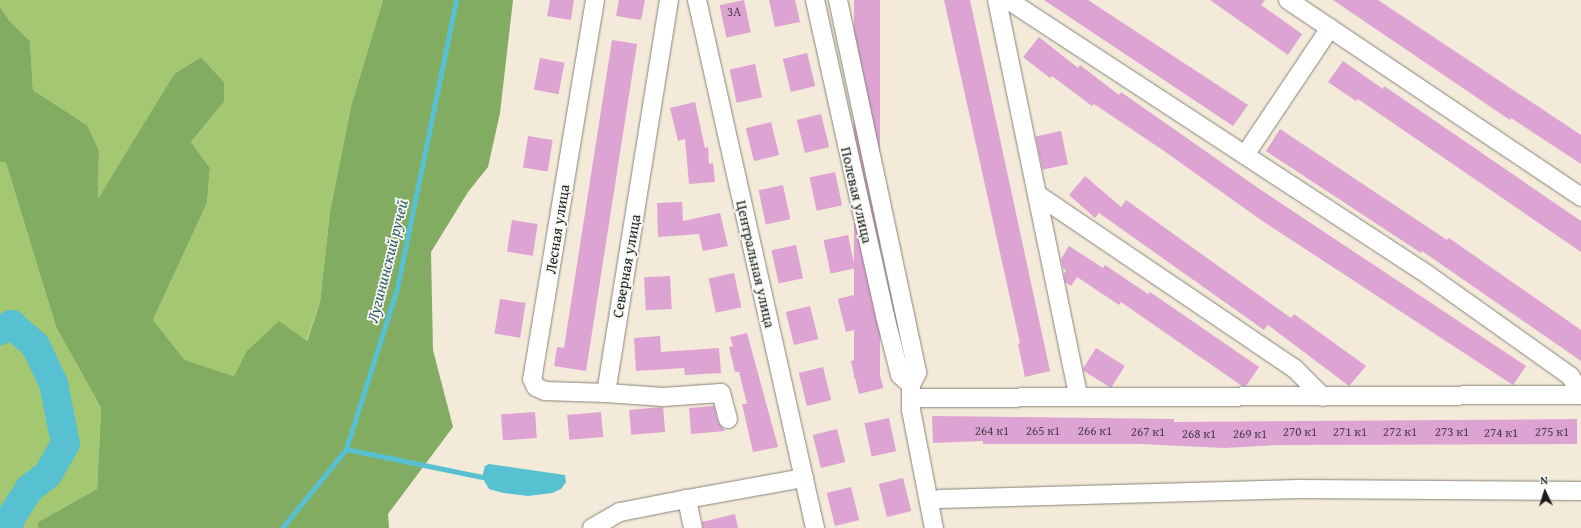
<!DOCTYPE html>
<meta charset="utf-8">
<style>
body{margin:0}
#map{position:relative;width:1581px;height:528px;overflow:hidden;background:#f3ead9;font-family:"Gentium Book Plus",serif}
div>[style]{position:absolute}
.green>*{inset:0;background:#a4c771}
.forest>*{inset:0;background:#83ac63}
.water>*{inset:0;background:#57c1d2}
.stream>*{height:5px;margin:-2.5px;padding:0 2.5px;transform-origin:2.5px;border-radius:2.5px;background:#57c1d2}
.river>*{height:29px;margin:-14.5px;padding:0 14.5px;transform-origin:14.5px;border-radius:14.5px;background:#57c1d2}
.building>*{inset:0;background:#dca3d3;transform-origin:0 0}
.roads{filter:drop-shadow(0 0 1px #88837a) drop-shadow(0 0 1px #88837a)}
.minor>*{height:18px;margin:-9px;padding:0 9px;transform-origin:9px;border-radius:9px;background:#fff}
span{translate:-50% -50%;white-space:nowrap;text-align:center;line-height:1.15;-webkit-text-stroke:3.5px #f6f6f2;paint-order:stroke}
.number-label{font-size:13px;color:#4c3e4a}
.number-label span{-webkit-text-stroke-width:0}
.street-label{font-size:15px;color:#1c1c1c}
.water-label{font-size:16px;color:#345e65;font-style:italic}
.north{position:absolute;left:1525px;top:472px;width:40px;height:40px;-webkit-text-stroke:3px #f6f6f2;paint-order:stroke;rotate:356deg;font-size:11px;font-weight:700;line-height:16px;text-align:center;color:#1c1c1c}
.north::after{content:'';display:block;margin:auto;width:14px;height:18px;background:#1c1c1c;clip-path:polygon(50% 0,100% 100%,50% 72%,0 100%)}
</style>
<div id="map">
<div class="green">
<div style="clip-path:polygon(0 0,383px 0,351px 106px,330px 211px,320px 302px,306px 342px,246px 352px,234px 376px,185px 360px,153px 320px,207px 203px,210px 168px,191px 142px,224px 102px,224px 82px,201px 57px,174px 74px,98px 200px,99px 150px,87px 125px,33px 90px,30px 41px,9px 20px,0 7px)"></div>
<div style="clip-path:polygon(0 162px,6px 163px,56px 327px,101px 408px,97px 489px,38px 522px,38px 528px,0 528px)"></div>
</div>
<div class="forest">
<div style="clip-path:polygon(383px 0,513px 0,500px 113px,488px 167px,468px 192px,431px 252px,433px 350px,453px 427px,388px 514px,389px 528px,38px 528px,38px 522px,97px 489px,101px 408px,56px 327px,6px 163px,0 162px,0 7px,9px 20px,30px 41px,33px 90px,87px 125px,99px 150px,98px 199px,174px 74px,201px 57px,224px 82px,224px 102px,191px 142px,210px 168px,207px 203px,153px 320px,185px 360px,234px 376px,246px 352px,279px 321px,307px 341px,320px 302px,330px 211px,351px 106px)"></div>
</div>
<div class="water">
<div style="clip-path:polygon(489px 464px,565px 475px,566px 482px,561px 489px,552px 493px,528px 496px,503px 493px,489px 489px,482px 477px,485px 466px)"></div>
</div>
<div class="stream">
<div style="left:346px;top:449px;width:139px;rotate:11.6deg"></div>
<div style="left:282px;top:528px;width:102px;rotate:-51deg"></div>
<div style="left:346px;top:449px;width:169px;rotate:-72.4deg"></div>
<div style="left:397px;top:288px;width:294px;rotate:-78.4deg"></div>
</div>
<div class="river">
<div style="left:0;top:330px;width:13px;rotate:-29deg"></div>
<div style="left:11px;top:324px;width:32px;rotate:41deg"></div>
<div style="left:35px;top:345px;width:42px;rotate:64.7deg"></div>
<div style="left:53px;top:383px;width:61px;rotate:78.7deg"></div>
<div style="left:65px;top:443px;width:36px;rotate:120deg"></div>
<div style="left:47px;top:474px;width:23px;rotate:142deg"></div>
<div style="left:29px;top:488px;width:33px;rotate:123deg"></div>
<div style="left:11px;top:516px;width:13px;rotate:108deg"></div>
</div>
<div class="building">
<div style="clip-path:polygon(550px 0,574px 0,571px 20px,547px 16px)"></div>
<div style="clip-path:polygon(619px 0,645px 0,641px 20px,616px 16px)"></div>
<div style="left:744px;top:0;width:33px;height:25px;rotate:78deg"></div>
<div style="clip-path:polygon(769px 0,795px 0,800px 22px,775px 27px)"></div>
<div style="left:854px;top:0;width:26px;height:378px"></div>
<div style="clip-path:polygon(944px 0,970px 0,1050px 371px,1025px 377px,1018px 344px,1020px 343px)"></div>
<div style="clip-path:polygon(1044px 0,1088px 0,1248px 105px,1233px 126px)"></div>
<div style="clip-path:polygon(1210px 0,1265px 0,1261px 5px,1302px 34px,1288px 55px)"></div>
<div style="clip-path:polygon(1333px 0,1378px 0,1581px 135px,1581px 164px,1511px 118px,1510px 120px)"></div>
<div style="clip-path:polygon(1039px 37px,1078px 68px,1080px 65px,1119px 95px,1121px 92px,1261px 190px,1526px 366px,1513px 385px,1261px 220px,1164px 151px,1094px 104px,1092px 106px,1052px 76px,1050px 78px,1023px 57px)"></div>
<div style="clip-path:polygon(612px 40px,637px 44px,586px 371px,554px 366px,557px 347px,564px 348px)"></div>
<div style="left:807px;top:53px;width:34px;height:25px;rotate:76deg"></div>
<div style="left:540px;top:58px;width:25px;height:32px;rotate:11deg"></div>
<div style="clip-path:polygon(1343px 61px,1383px 89px,1384px 86px,1581px 221px,1581px 252px,1358px 99px,1356px 101px,1328px 82px)"></div>
<div style="left:755px;top:64px;width:34px;height:26px;rotate:78deg"></div>
<div style="clip-path:polygon(695px 102px,705px 148px,708px 147px,709px 164px,713px 163px,715px 182px,689px 184px,685px 139px,678px 141px,670px 108px)"></div>
<div style="left:821px;top:114px;width:34px;height:25px;rotate:76deg"></div>
<div style="left:771px;top:122px;width:34px;height:26px;rotate:76deg"></div>
<div style="clip-path:polygon(1280px 129px,1447px 240px,1449px 238px,1581px 330px,1581px 361px,1422px 251px,1421px 253px,1266px 151px)"></div>
<div style="left:1061px;top:131px;width:34px;height:26px;rotate:78deg"></div>
<div style="left:528px;top:136px;width:25px;height:32px;rotate:9deg"></div>
<div style="left:835px;top:172px;width:34px;height:26px;rotate:78deg"></div>
<div style="clip-path:polygon(1085px 176px,1121px 207px,1126px 200px,1291px 318px,1294px 314px,1366px 366px,1349px 386px,1268px 325px,1264px 330px,1099px 213px,1095px 218px,1069px 195px)"></div>
<div style="left:783px;top:185px;width:35px;height:25px;rotate:78deg"></div>
<div style="clip-path:polygon(682px 202px,683px 221px,720px 213px,728px 246px,703px 251px,699px 234px,658px 237px,657px 203px)"></div>
<div style="left:512px;top:220px;width:26px;height:32px;rotate:9deg"></div>
<div style="left:848px;top:235px;width:34px;height:25px;rotate:78deg"></div>
<div style="left:796px;top:245px;width:34px;height:25px;rotate:78deg"></div>
<div style="clip-path:polygon(1069px 246px,1103px 268px,1105px 265px,1148px 294px,1150px 292px,1259px 367px,1246px 386px,1242px 386px,1121px 302px,1119px 305px,1077px 277px,1071px 286px,1065px 282px,1064px 274px,1066px 270px,1063px 268px,1061px 259px)"></div>
<div style="left:734px;top:273px;width:35px;height:26px;rotate:78deg"></div>
<div style="left:670px;top:276px;width:33px;height:26px;rotate:87deg"></div>
<div style="left:862px;top:293px;width:34px;height:25px;rotate:76deg"></div>
<div style="left:500px;top:299px;width:26px;height:35px;rotate:9deg"></div>
<div style="left:810px;top:306px;width:34px;height:25px;rotate:76deg"></div>
<div style="clip-path:polygon(747px 333px,778px 447px,753px 452px,742px 404px,747px 404px,739px 372px,735px 372px,729px 347px,733px 346px,730px 337px)"></div>
<div style="clip-path:polygon(660px 336px,661px 352px,719px 348px,721px 373px,685px 375px,684px 368px,636px 371px,634px 338px)"></div>
<div style="left:1096px;top:348px;width:34px;height:26px;rotate:32deg"></div>
<div style="left:875px;top:355px;width:34px;height:25px;rotate:76deg"></div>
<div style="left:823px;top:367px;width:34px;height:25px;rotate:76deg"></div>
<div style="clip-path:polygon(714px 406px,718px 422px,725px 431px,691px 434px,689px 408px)"></div>
<div style="left:663px;top:407px;width:25px;height:34px;rotate:85deg"></div>
<div style="left:535px;top:412px;width:26px;height:34px;rotate:86deg"></div>
<div style="left:601px;top:412px;width:25px;height:34px;rotate:85deg"></div>
<div style="clip-path:polygon(932px 416px,1174px 419px,1174px 422px,1577px 419px,1577px 444px,1276px 445px,1225px 448px,1140px 444px,983px 444px,983px 441px,933px 443px)"></div>
<div style="left:889px;top:418px;width:34px;height:25px;rotate:78deg"></div>
<div style="left:837px;top:429px;width:34px;height:25px;rotate:76deg"></div>
<div style="left:903px;top:478px;width:34px;height:25px;rotate:76deg"></div>
<div style="left:851px;top:487px;width:34px;height:25px;rotate:76deg"></div>
<div style="clip-path:polygon(735px 514px,738px 528px,703px 528px,702px 522px)"></div>
</div>
<div class="roads">
<div class="minor">
<div style="left:595px;top:0;width:384px;rotate:99.4deg"></div>
<div style="left:532px;top:379px;width:9px;rotate:63deg"></div>
<div style="left:536px;top:387px;width:10px;rotate:24deg"></div>
<div style="left:545px;top:391px;width:61px;rotate:1.9deg"></div>
<div style="left:669px;top:0;width:398px;rotate:99.1deg"></div>
<div style="left:606px;top:393px;width:57px;rotate:4deg"></div>
<div style="left:663px;top:397px;width:58px;rotate:-3.9deg"></div>
<div style="left:721px;top:393px;width:27px;rotate:75deg"></div>
<div style="left:697px;top:0;width:541px;rotate:77.4deg"></div>
<div style="left:815px;top:0;width:324px;rotate:77.5deg"></div>
<div style="left:885px;top:316px;width:61px;rotate:75.7deg"></div>
<div style="left:900px;top:375px;width:15px;rotate:42deg"></div>
<div style="left:838px;top:0;width:381px;rotate:78deg"></div>
<div style="left:917px;top:373px;width:13px;rotate:117deg"></div>
<div style="left:911px;top:385px;width:25px;rotate:90deg"></div>
<div style="left:911px;top:410px;width:120px;rotate:79deg"></div>
<div style="left:997px;top:0;width:404px;rotate:78.4deg"></div>
<div style="left:1008px;top:0;width:493px;rotate:33.2deg"></div>
<div style="left:1421px;top:270px;width:183px;rotate:35.4deg"></div>
<div style="left:1570px;top:376px;width:20px;rotate:57deg"></div>
<div style="left:1288px;top:0;width:353px;rotate:33.9deg"></div>
<div style="left:1245px;top:155px;width:153px;rotate:-56.2deg"></div>
<div style="left:1038px;top:195px;width:309px;rotate:34.1deg"></div>
<div style="left:1294px;top:368px;width:41px;rotate:45deg"></div>
<div style="left:911px;top:398px;width:670px;rotate:-0.26deg"></div>
<div style="left:939px;top:499px;width:360px;rotate:-1.6deg"></div>
<div style="left:1299px;top:489px;width:282px;rotate:0.4deg"></div>
<div style="left:592px;top:528px;width:32px;rotate:-30deg"></div>
<div style="left:620px;top:512px;width:68px;rotate:-11deg"></div>
<div style="left:693px;top:528px;width:30px;rotate:-102deg"></div>
<div style="left:687px;top:499px;width:119px;rotate:-10.2deg"></div>
</div>
</div>
<div class="number-label">
<span style="left:734px;top:12px">3А</span>
<span style="left:992px;top:431px">264 к1</span>
<span style="left:1043px;top:431px">265 к1</span>
<span style="left:1095px;top:431px">266 к1</span>
<span style="left:1148px;top:432px">267 к1</span>
<span style="left:1300px;top:432px">270 к1</span>
<span style="left:1350px;top:432px">271 к1</span>
<span style="left:1400px;top:432px">272 к1</span>
<span style="left:1452px;top:432px">273 к1</span>
<span style="left:1552px;top:432px">275 к1</span>
<span style="left:1501px;top:433px">274 к1</span>
<span style="left:1199px;top:434px">268 к1</span>
<span style="left:1250px;top:434px">269 к1</span>
</div>
<div class="street-label">
<span style="left:857px;top:195px;rotate:77deg">Полевая улица</span>
<span style="left:557px;top:229px;rotate:-81deg">Лесная улица</span>
<span style="left:756px;top:264px;rotate:77deg">Центральная улица</span>
<span style="left:626px;top:266px;rotate:-80deg">Северная улица</span>
</div>
<div class="water-label">
<span style="left:387px;top:261px;rotate:-76deg">Лугининский ручей</span>
</div>
<div class="north">N</div>
</div>
